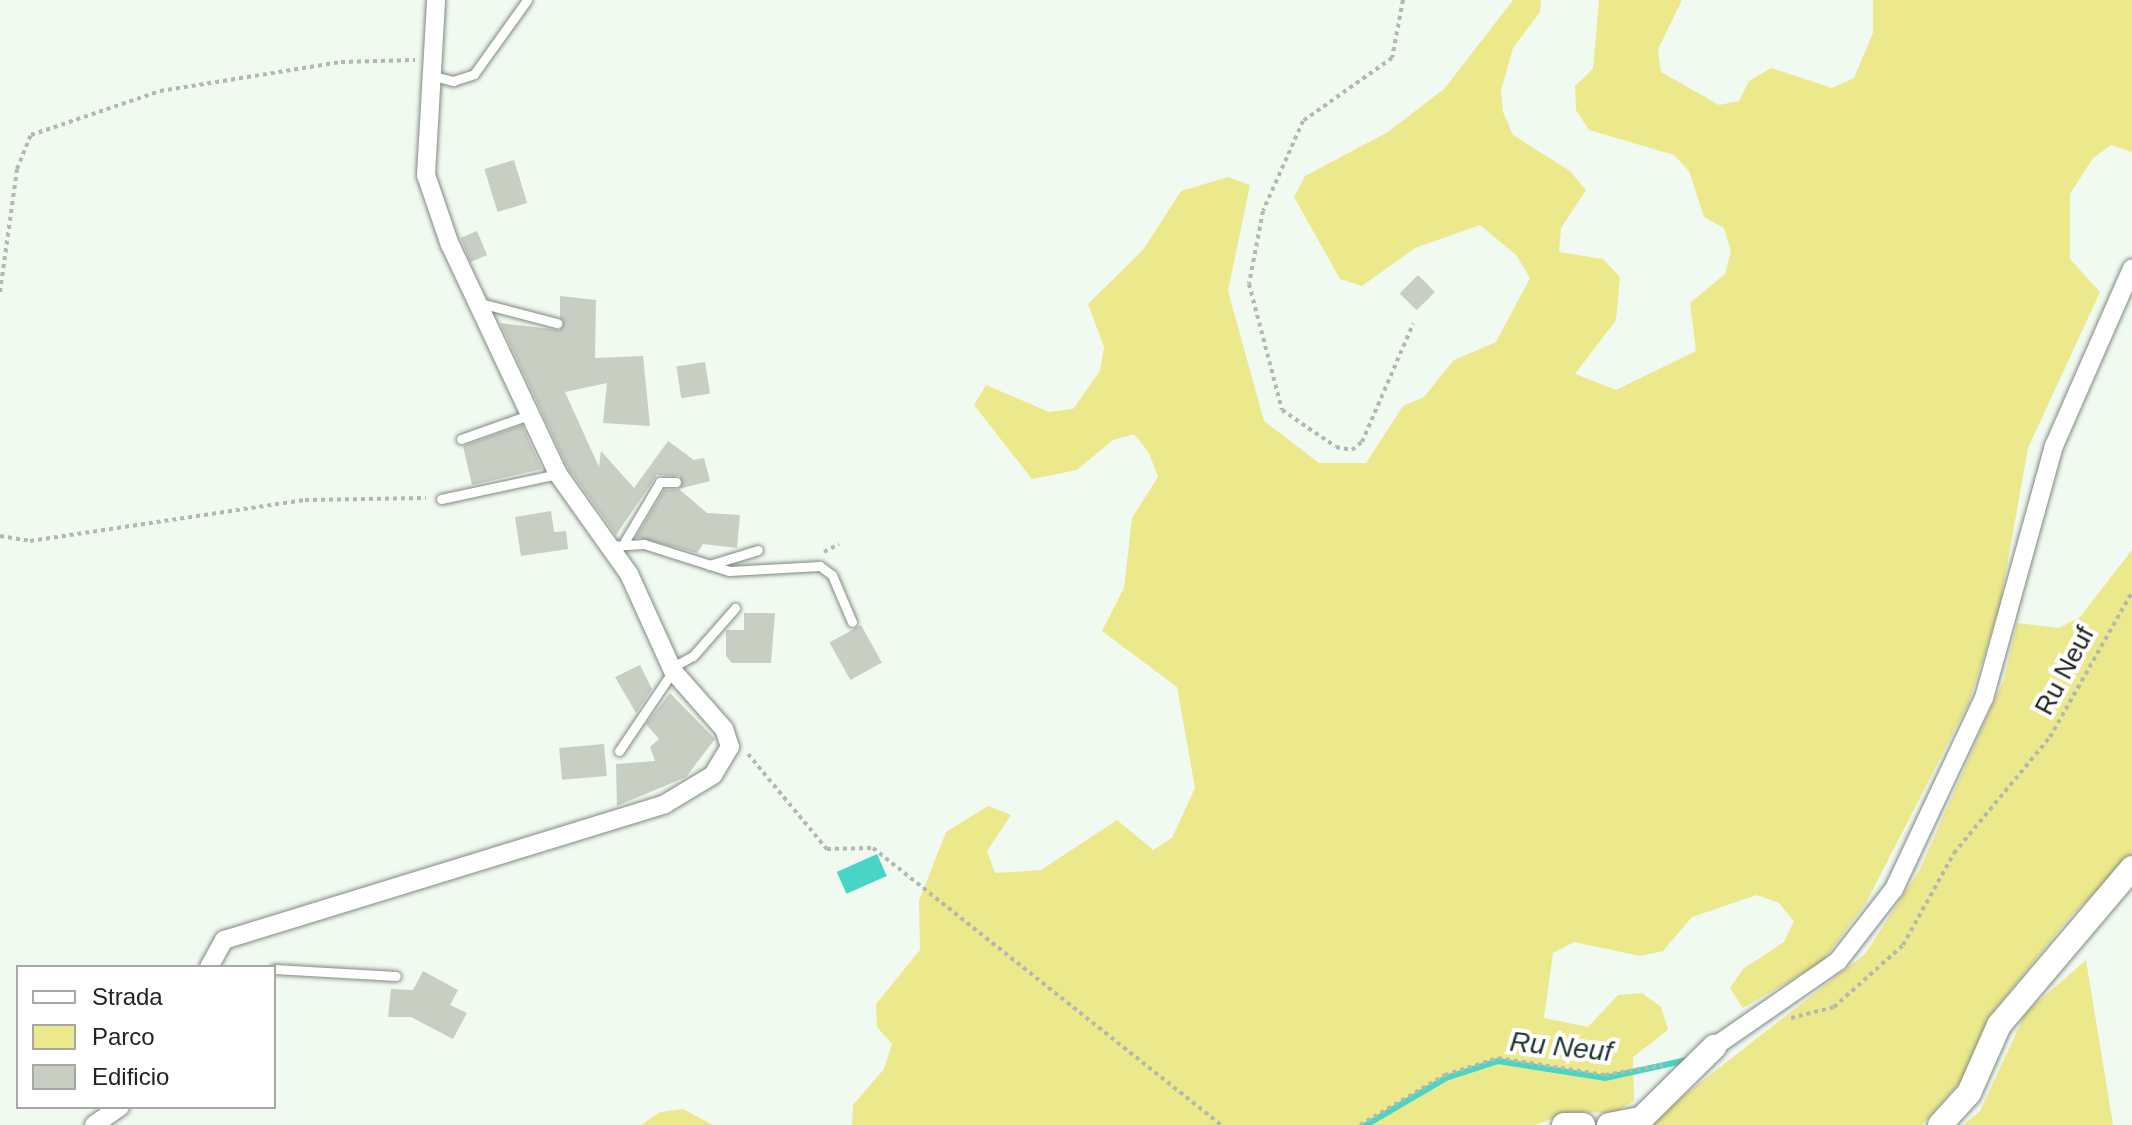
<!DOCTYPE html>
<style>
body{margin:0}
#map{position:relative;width:2132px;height:1125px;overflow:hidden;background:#f0faf0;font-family:Arial,sans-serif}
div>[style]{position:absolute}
.green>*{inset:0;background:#ece88c}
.water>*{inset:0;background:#48d5c6;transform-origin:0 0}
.stream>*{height:6px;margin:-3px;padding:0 3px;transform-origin:3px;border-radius:3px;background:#48d5c6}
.building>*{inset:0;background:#c9cec3;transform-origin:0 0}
.path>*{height:4px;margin-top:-2px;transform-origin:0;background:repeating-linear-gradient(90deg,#b1b9b1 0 4px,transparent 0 8px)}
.roads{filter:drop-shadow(0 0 2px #818981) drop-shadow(0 0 2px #818981)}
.service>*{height:9px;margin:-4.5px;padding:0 4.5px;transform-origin:4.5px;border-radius:4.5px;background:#fff}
.minor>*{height:18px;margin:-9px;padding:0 9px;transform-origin:9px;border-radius:9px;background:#fff}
.tertiary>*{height:24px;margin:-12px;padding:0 12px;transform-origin:12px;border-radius:12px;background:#fff}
span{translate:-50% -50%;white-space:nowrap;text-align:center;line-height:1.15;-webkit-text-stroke:8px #fff;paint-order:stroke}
.street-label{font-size:26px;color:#212421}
.water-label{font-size:28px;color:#1e3633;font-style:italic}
.legend{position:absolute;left:16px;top:965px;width:260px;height:144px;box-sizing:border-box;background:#fff;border:2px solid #a6a7a6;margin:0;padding:10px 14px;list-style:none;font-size:24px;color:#212421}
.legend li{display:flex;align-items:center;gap:16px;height:40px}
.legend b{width:40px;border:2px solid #a6a7a6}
</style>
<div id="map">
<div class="green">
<div style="clip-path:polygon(1513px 0,1541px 0,1540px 12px,1513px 48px,1501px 90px,1503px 112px,1513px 135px,1570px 171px,1586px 190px,1561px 228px,1559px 252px,1603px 259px,1620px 277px,1616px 320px,1575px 374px,1616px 390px,1696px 351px,1690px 303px,1725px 274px,1731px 251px,1724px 228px,1704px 217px,1689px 171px,1674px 155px,1589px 130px,1576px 110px,1575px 86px,1593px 69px,1599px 0,1682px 0,1658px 49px,1661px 72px,1719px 105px,1739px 101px,1749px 81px,1771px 68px,1832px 88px,1854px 78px,1873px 33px,1873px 0,2132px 0,2132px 152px,2111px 145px,2093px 158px,2070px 194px,2070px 259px,2100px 292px,2028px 448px,2000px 605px,1969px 702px,1866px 903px,1822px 962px,1743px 1008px,1730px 988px,1743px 969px,1784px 942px,1794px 921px,1779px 903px,1757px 895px,1692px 917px,1663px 951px,1640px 956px,1574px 942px,1553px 953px,1544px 1018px,1588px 1027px,1618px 995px,1642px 993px,1661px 1007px,1668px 1030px,1633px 1057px,1634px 1101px,1614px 1113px,1570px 1112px,1535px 1125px,852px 1125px,853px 1105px,884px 1069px,892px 1044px,877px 1027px,876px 1004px,920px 950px,919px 901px,946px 832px,988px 806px,1011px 815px,987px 851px,995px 873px,1041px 870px,1117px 820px,1153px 850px,1172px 838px,1195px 788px,1177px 687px,1102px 631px,1124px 588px,1132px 518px,1158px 477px,1149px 453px,1134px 434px,1113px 440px,1077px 470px,1032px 479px,974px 405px,986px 385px,1049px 412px,1073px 409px,1100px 371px,1104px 347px,1088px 304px,1143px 250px,1181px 191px,1228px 177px,1250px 185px,1228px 291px,1264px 421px,1319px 463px,1366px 463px,1403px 406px,1424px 397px,1454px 360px,1496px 342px,1530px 278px,1517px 256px,1480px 225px,1415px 248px,1362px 286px,1340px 279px,1294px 197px,1305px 176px,1388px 132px,1445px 88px)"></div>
<div style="clip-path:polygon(2132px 550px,2132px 856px,2070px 917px,1991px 1014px,1966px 1075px,1922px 1125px,1646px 1125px,1865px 954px,1920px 869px,2004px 679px,2017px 623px,2059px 628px,2080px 617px)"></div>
<div style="clip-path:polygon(2086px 960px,2113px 1125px,1963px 1125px,1980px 1111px,2026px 1012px)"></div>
<div style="clip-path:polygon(683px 1109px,713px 1125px,641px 1125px,660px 1112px)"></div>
</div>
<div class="water">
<div style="left:877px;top:854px;width:24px;height:44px;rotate:66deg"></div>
</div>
<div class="stream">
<div style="left:1366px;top:1125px;width:93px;rotate:-30.4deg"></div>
<div style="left:1446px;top:1078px;width:55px;rotate:-18.1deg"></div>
<div style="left:1498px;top:1061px;width:108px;rotate:9deg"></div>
<div style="left:1605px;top:1078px;width:84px;rotate:-12.4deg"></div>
</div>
<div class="building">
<div style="left:514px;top:160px;width:45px;height:31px;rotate:73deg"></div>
<div style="left:477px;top:231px;width:26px;height:18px;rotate:67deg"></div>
<div style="left:1418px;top:275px;width:24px;height:26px;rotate:45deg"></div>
<div style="clip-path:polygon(560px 296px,596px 300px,595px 358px,643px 356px,650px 426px,603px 423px,607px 383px,565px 392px,599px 467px,601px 451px,634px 488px,668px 441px,694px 460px,704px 458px,710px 481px,679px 489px,680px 476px,657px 475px,616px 535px,568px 468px,500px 323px,560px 330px)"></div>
<div style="left:705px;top:362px;width:32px;height:29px;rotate:81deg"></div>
<div style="clip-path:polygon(522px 425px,542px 469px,472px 485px,463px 446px)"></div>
<div style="clip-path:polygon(679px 489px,707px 513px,740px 515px,737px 548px,703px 544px,697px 553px,636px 537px,664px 490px)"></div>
<div style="clip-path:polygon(551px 511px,554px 532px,566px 531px,568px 549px,521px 556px,515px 517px)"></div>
<div style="clip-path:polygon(744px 613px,775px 613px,771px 663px,732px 663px,726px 656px,726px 630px,744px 630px)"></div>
<div style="left:861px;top:625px;width:43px;height:36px;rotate:61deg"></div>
<div style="clip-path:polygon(640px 665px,652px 689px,636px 713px,615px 677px)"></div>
<div style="clip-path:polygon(670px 693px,715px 739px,686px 777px,617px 806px,616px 764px,655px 761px,650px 747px,659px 739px,646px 724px)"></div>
<div style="left:604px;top:744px;width:32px;height:45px;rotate:85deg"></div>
<div style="clip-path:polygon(423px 971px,458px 990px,450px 1005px,467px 1013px,453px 1039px,411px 1017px,388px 1017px,391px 989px,413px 990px)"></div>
</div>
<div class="path">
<div style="left:1403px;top:0;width:59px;rotate:100.7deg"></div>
<div style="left:1392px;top:58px;width:109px;rotate:144.7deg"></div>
<div style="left:1303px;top:121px;width:98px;rotate:114deg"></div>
<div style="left:1263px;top:211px;width:74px;rotate:100.9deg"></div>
<div style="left:1249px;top:284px;width:130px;rotate:75.3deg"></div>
<div style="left:1282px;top:410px;width:65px;rotate:34.4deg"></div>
<div style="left:1336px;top:447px;width:16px;rotate:11deg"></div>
<div style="left:1352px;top:450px;width:13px;rotate:-39deg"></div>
<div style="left:1362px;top:442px;width:129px;rotate:-66.6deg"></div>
<div style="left:0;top:292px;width:124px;rotate:-82.1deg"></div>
<div style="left:17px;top:169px;width:37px;rotate:-68deg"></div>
<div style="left:31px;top:135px;width:136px;rotate:-18.8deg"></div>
<div style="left:160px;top:91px;width:183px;rotate:-9.1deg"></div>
<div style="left:341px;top:62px;width:74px;rotate:-1.5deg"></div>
<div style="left:0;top:536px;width:30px;rotate:9deg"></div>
<div style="left:30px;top:541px;width:278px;rotate:-8.5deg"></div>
<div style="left:305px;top:500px;width:121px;rotate:-0.9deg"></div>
<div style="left:824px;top:552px;width:17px;rotate:-28deg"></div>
<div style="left:748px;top:754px;width:124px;rotate:50.3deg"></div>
<div style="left:827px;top:849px;width:46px;rotate:-1.2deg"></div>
<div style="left:873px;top:848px;width:445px;rotate:38.5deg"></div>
<div style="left:1791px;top:1018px;width:44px;rotate:-14.3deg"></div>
<div style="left:1834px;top:1007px;width:93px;rotate:-41.9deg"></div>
<div style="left:1903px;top:945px;width:105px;rotate:-61deg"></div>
<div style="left:1954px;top:853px;width:151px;rotate:-50.4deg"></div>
<div style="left:2050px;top:737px;width:167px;rotate:-60.5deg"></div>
<div style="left:1360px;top:1125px;width:99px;rotate:-30.5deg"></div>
<div style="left:1445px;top:1075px;width:56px;rotate:-17.8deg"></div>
<div style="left:1498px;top:1058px;width:108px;rotate:9deg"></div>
<div style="left:1605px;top:1075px;width:59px;rotate:-9.8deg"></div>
</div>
<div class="roads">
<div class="service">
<div style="left:434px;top:76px;width:20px;rotate:15deg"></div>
<div style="left:453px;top:81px;width:22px;rotate:-18deg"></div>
<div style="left:474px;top:74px;width:91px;rotate:-54.4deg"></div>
<div style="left:480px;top:303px;width:80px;rotate:14.6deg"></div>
<div style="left:461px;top:439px;width:69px;rotate:-19.5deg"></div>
<div style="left:441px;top:499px;width:120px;rotate:-12.1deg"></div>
<div style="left:625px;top:541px;width:69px;rotate:-59.3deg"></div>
<div style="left:660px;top:482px;width:16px"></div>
<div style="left:608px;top:546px;width:36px;rotate:-3deg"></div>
<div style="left:644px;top:544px;width:89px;rotate:17.6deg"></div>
<div style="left:729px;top:571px;width:91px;rotate:-3.1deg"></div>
<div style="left:820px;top:566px;width:15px;rotate:37deg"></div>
<div style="left:832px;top:575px;width:51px;rotate:66.9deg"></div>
<div style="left:709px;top:565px;width:51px;rotate:-17deg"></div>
<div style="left:671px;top:668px;width:25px;rotate:-29deg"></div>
<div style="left:693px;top:656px;width:64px;rotate:-48.8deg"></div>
<div style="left:619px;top:751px;width:97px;rotate:-56deg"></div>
<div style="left:274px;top:969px;width:122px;rotate:3.3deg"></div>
</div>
<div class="minor">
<div style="left:209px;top:967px;width:31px;rotate:-61deg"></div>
<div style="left:224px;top:940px;width:461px;rotate:-17.1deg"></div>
<div style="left:665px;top:804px;width:56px;rotate:-31.1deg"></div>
<div style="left:713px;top:775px;width:33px;rotate:-59deg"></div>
<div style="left:730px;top:747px;width:19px;rotate:-108deg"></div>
<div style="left:724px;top:729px;width:77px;rotate:-131.3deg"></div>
<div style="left:673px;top:671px;width:107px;rotate:-114.4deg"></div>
<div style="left:629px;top:574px;width:123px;rotate:-125.4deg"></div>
<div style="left:558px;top:474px;width:253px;rotate:-115.2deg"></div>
<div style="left:450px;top:245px;width:74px;rotate:-108.9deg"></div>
<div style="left:426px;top:175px;width:175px;rotate:-86.7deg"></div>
<div style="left:1714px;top:1047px;width:151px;rotate:-34.7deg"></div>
<div style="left:1838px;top:961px;width:91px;rotate:-52.1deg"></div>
<div style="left:1894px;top:889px;width:211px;rotate:-64.8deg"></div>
<div style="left:1984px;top:698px;width:262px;rotate:-74.5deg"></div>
<div style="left:2054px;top:446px;width:194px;rotate:-66.3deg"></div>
<div style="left:94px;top:1125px;width:32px;rotate:-35deg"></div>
</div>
<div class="tertiary">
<div style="left:1564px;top:1125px;width:19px"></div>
<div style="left:1609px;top:1125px;width:33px;rotate:-11deg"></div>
<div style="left:1641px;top:1119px;width:103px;rotate:-44.6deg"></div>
<div style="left:1940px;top:1125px;width:43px;rotate:-47.8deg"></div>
<div style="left:1969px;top:1093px;width:74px;rotate:-66.2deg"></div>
<div style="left:1999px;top:1025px;width:206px;rotate:-49.7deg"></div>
</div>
</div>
<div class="street-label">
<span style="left:2065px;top:671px;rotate:-62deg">Ru Neuf</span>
</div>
<div class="water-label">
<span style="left:1561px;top:1047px;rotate:6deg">Ru Neuf</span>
</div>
<ul class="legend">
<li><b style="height:10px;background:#fff"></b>Strada</li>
<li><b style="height:22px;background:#ece88c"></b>Parco</li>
<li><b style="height:22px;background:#c9cec3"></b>Edificio</li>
</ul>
</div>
